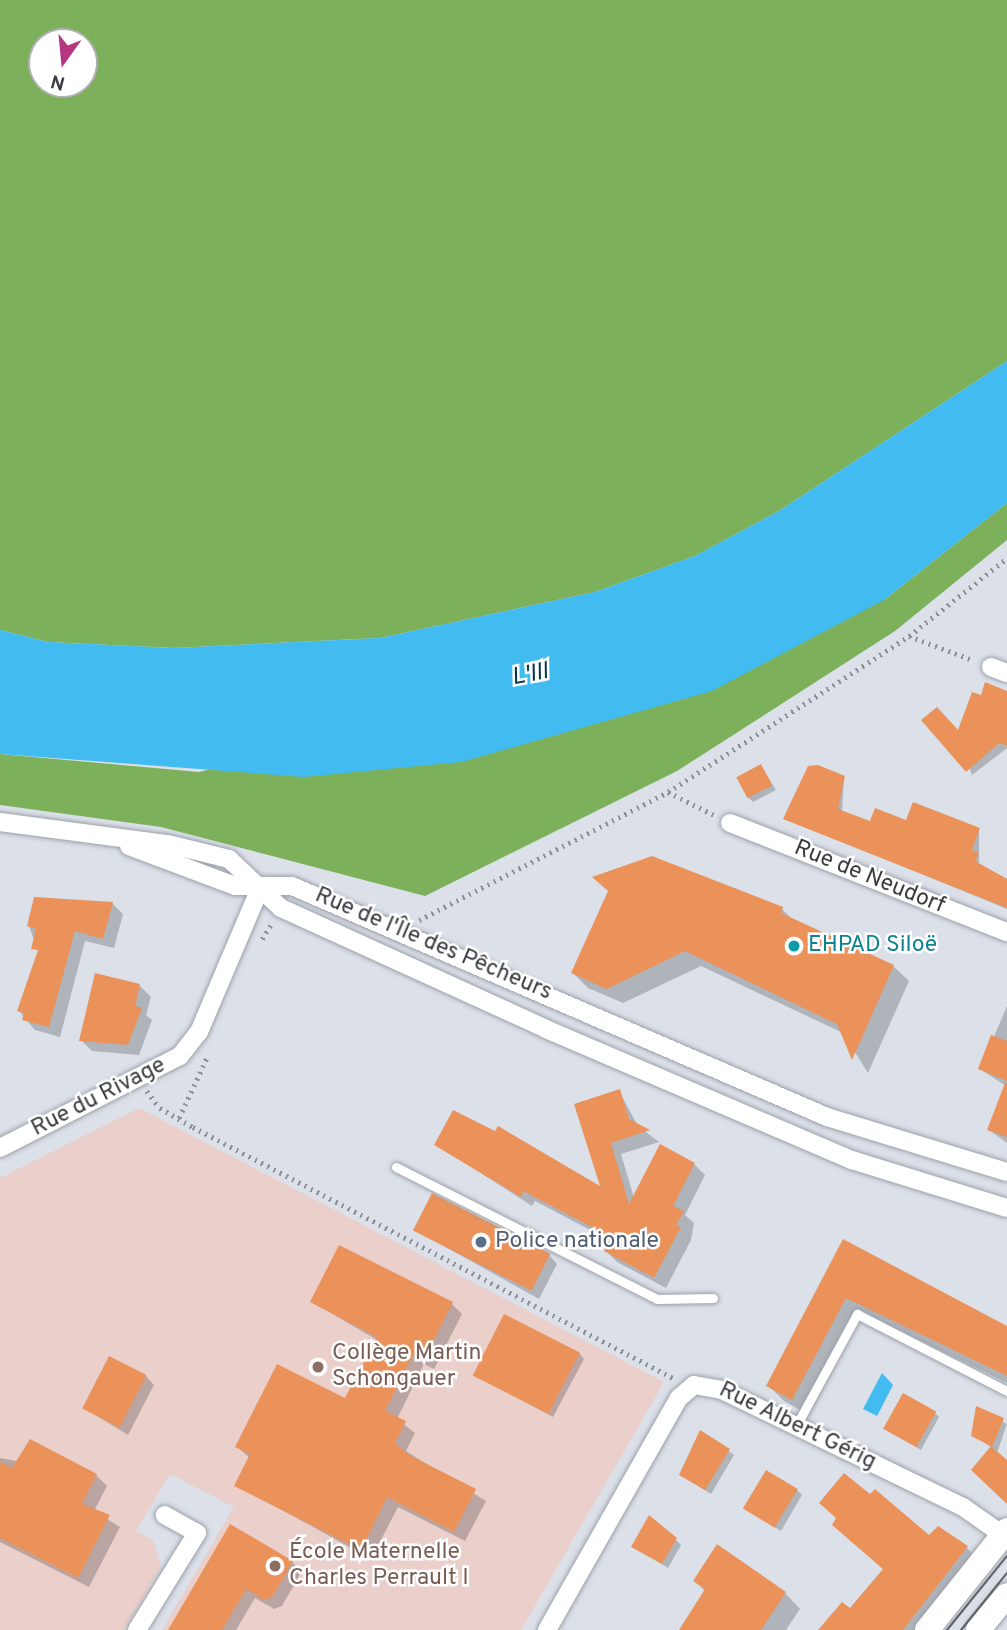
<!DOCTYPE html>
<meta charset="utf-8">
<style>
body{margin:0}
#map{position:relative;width:1007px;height:1630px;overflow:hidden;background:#dbe0e9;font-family:Overpass,sans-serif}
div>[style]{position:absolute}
.education>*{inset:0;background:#eacfcb}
.forest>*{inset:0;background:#7db05b}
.water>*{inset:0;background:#42bcf0}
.shadow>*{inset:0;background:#0003}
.building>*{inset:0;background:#ea925a;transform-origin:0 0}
.path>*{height:4.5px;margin-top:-2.25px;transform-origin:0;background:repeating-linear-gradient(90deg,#8d9097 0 2px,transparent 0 7px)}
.roads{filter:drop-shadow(0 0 2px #9da1aa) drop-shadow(0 0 2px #9da1aa)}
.service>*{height:9px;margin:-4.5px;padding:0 4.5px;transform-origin:4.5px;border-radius:4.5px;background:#fff}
.minor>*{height:18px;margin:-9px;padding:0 9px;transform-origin:9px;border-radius:9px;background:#fff}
.secondary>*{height:24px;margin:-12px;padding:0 12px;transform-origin:12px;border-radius:12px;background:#fff}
.tram>*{height:2px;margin:-1px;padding:0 1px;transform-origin:1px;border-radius:1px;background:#5e6166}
.dots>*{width:19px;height:19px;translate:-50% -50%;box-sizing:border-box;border:4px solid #fff;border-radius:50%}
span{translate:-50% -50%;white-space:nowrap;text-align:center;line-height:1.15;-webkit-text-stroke:5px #fff;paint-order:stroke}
.street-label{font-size:23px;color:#3a3c40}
.culture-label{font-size:23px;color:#0d838f}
.left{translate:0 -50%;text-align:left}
.service-label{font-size:23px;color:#4e5e75}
.education-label{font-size:23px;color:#785e54}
.water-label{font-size:24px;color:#003449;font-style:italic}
.north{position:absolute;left:28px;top:28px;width:70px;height:70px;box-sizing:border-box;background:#fff;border:2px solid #b0b1b3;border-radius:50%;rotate:195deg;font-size:19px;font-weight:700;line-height:28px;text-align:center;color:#3a3c40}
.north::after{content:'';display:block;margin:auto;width:24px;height:32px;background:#b63580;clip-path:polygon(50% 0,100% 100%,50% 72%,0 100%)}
</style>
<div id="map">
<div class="education">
<div style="clip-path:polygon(139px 1108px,664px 1382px,521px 1630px,162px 1630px,234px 1507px,170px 1474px,136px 1531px,153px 1540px,161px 1567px,124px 1630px,0 1630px,0 1178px)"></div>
</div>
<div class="forest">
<div style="clip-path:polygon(evenodd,0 0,1007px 0,1007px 361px,779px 511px,695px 556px,595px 592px,380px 638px,174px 648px,48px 642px,0 630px,0 0,42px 42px,84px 42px,84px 84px,42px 84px,42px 42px)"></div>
<div style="clip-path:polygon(1007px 503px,1007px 540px,895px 631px,677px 771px,425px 896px,161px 827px,0 805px,0 754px,199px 772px,884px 600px)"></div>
</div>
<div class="water">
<div style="clip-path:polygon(1007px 361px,1007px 503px,884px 600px,712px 691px,461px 762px,304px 777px,0 754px,0 630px,48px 642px,174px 648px,380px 638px,595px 592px,695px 556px,779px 511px)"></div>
<div style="clip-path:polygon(882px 1373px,893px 1385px,877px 1416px,863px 1409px)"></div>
</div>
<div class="shadow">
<div style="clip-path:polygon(1007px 692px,1007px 748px,972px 775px,958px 733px,982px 697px)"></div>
<div style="clip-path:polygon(761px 766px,776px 790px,753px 802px,748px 797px)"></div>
<div style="clip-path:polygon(844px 777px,842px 812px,871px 823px,979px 830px,979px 865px,1007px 879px,1007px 909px,785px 818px)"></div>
<div style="clip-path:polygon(112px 903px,123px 914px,114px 948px,85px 941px,60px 1037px,35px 1030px,19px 1011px,39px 954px,29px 926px)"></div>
<div style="clip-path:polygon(782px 909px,794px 921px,893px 966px,909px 981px,868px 1073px,843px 1033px,701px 966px,623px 1003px,588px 988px,573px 973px)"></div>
<div style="clip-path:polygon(140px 986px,151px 997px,146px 1015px,152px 1020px,139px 1055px,92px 1051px,81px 1040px)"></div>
<div style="clip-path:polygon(1007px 1006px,1007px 1143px,989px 1130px,1006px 1086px,980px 1069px)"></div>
<div style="clip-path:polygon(619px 1091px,638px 1126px,659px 1142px,621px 1154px,634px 1198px,694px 1164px,705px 1175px,685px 1215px,694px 1223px,691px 1240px,666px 1288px,617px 1262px,606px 1251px,611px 1241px,535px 1201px,532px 1206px,437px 1145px,603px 1189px)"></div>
<div style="clip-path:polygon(415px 1230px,549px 1255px,557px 1264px,539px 1299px)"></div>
<div style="clip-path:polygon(844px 1241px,1007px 1328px,1007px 1383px,863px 1313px,809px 1415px,784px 1401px,768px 1385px)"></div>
<div style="clip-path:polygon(312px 1302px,452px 1304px,462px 1314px,434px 1369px,424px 1364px,397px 1419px,415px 1433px,406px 1451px,486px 1501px,465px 1541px,398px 1507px,371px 1559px,237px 1485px,250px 1458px,237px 1447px,346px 1401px,377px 1340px)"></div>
<div style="clip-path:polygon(579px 1353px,584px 1359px,553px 1417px,475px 1375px)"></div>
<div style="clip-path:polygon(146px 1376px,154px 1385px,128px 1435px,84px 1408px)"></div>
<div style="clip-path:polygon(978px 1408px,1007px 1424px,997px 1453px,1007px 1465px,1007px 1502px,992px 1448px,973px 1435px)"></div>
<div style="clip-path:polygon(935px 1413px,939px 1417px,921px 1450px,886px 1429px)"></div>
<div style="clip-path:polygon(701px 1432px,734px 1455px,711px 1494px,681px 1475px)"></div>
<div style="clip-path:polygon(0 1458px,96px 1475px,107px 1486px,94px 1511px,120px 1527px,89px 1587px,0 1542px)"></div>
<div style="clip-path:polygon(797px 1490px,802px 1495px,781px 1531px,749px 1511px)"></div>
<div style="clip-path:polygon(870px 1497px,929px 1538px,967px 1548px,982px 1563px,932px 1630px,821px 1630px,850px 1610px,884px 1570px,834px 1525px)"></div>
<div style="clip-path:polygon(676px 1540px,681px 1545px,668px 1568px,633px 1546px)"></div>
<div style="clip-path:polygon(292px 1562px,302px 1571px,282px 1606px,274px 1609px,255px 1598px,236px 1630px,170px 1630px)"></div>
<div style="clip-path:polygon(695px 1581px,785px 1593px,800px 1609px,786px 1630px,681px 1630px,706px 1592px)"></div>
</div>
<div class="building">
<div style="clip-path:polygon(985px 682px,1007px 691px,1007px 746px,999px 743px,966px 772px,921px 720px,937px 707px,958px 730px,972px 692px,981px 695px)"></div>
<div style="left:761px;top:764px;width:24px;height:28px;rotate:62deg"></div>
<div style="clip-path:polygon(818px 765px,845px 776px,838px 809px,870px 821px,875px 808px,906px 820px,913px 802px,980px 828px,972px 850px,979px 853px,975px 861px,1007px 879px,1007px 908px,783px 819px,808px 766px)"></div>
<div style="clip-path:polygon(652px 856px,783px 907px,781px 913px,894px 965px,852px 1060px,837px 1024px,685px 951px,607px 989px,571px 973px,608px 891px,592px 877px)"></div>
<div style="clip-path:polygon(34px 897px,113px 902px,103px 939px,75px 931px,49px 1027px,22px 1020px,24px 1013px,17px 1011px,38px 950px,31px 949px,36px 929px,27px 926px)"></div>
<div style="clip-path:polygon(95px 973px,140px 984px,135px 1006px,142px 1008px,128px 1045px,79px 1041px)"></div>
<div style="clip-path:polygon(991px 1035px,1007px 1041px,1007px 1081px,978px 1069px)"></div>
<div style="clip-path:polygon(1005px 1083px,1007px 1083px,1007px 1137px,987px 1130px)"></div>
<div style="clip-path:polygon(620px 1089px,629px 1119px,650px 1130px,611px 1143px,629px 1204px,660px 1144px,695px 1163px,673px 1206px,684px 1211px,676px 1225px,681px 1227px,654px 1278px,604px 1251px,611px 1237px,523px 1191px,521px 1197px,434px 1145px,453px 1110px,495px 1131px,498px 1126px,600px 1186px,574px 1104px)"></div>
<div style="left:432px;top:1193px;width:133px;height:42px;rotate:27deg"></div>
<div style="clip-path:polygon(843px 1239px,1007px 1326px,1007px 1376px,846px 1298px,792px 1400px,766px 1386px)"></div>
<div style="clip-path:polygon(339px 1245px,453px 1302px,424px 1360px,413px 1355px,385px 1411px,406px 1421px,395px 1443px,409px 1455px,476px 1489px,454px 1532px,387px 1497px,361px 1550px,234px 1486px,250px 1454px,235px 1447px,277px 1364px,345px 1398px,377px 1337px,310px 1302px)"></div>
<div style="left:504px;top:1314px;width:85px;height:69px;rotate:27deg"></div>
<div style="left:109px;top:1356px;width:42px;height:59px;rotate:27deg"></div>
<div style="left:903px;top:1393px;width:38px;height:41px;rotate:29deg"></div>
<div style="clip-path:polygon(976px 1406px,1004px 1418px,992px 1447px,1007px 1460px,1007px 1504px,971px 1470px,991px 1446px,971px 1436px)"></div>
<div style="clip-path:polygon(700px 1430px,730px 1449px,705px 1490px,679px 1475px)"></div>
<div style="clip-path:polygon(30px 1439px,97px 1474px,82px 1504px,110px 1515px,78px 1578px,0 1538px,0 1462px,12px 1468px)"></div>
<div style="left:766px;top:1470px;width:37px;height:45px;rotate:31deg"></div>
<div style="clip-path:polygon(844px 1473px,870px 1494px,875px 1489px,929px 1535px,938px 1526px,968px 1546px,903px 1630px,818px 1630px,842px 1602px,850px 1608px,883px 1569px,832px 1525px,836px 1518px,819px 1503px)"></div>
<div style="clip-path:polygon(649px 1515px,677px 1538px,662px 1564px,631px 1547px)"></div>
<div style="clip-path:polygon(230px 1524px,293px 1561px,272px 1597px,264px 1600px,246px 1589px,222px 1630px,168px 1630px)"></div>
<div style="clip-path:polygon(717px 1544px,786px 1592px,761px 1630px,679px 1630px,705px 1589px,693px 1581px)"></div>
</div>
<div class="path">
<div style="left:909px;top:636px;width:68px;rotate:20.6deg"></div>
<div style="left:668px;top:792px;width:51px;rotate:26.6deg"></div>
<div style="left:419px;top:920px;width:280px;rotate:-27.2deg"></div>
<div style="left:668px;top:792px;width:287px;rotate:-32.9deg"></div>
<div style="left:909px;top:636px;width:125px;rotate:-38.5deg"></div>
<div style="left:262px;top:939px;width:19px;rotate:-58deg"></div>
<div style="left:147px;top:1091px;width:21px;rotate:53deg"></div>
<div style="left:160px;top:1108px;width:38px;rotate:30deg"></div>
<div style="left:193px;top:1127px;width:544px;rotate:27.6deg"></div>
<div style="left:179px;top:1118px;width:69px;rotate:-65.3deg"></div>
</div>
<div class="roads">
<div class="service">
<div style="left:396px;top:1167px;width:292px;rotate:26.8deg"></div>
<div style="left:657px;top:1299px;width:56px;rotate:-1deg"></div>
<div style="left:796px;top:1426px;width:128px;rotate:-61.4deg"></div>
<div style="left:857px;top:1314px;width:169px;rotate:27.2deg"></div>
</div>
<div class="minor">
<div style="left:991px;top:667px;width:17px;rotate:21deg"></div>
<div style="left:0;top:822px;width:169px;rotate:7.5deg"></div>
<div style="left:168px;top:844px;width:63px;rotate:13.8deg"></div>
<div style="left:229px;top:859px;width:71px;rotate:43.3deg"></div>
<div style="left:281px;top:908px;width:291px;rotate:24.5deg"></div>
<div style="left:546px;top:1029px;width:333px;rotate:23.2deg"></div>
<div style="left:852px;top:1160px;width:162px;rotate:17.2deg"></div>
<div style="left:730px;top:823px;width:298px;rotate:21.5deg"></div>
<div style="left:129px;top:846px;width:113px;rotate:20.7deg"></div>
<div style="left:235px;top:886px;width:57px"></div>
<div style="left:292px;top:886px;width:583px;rotate:23.35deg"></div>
<div style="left:827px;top:1117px;width:188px;rotate:17deg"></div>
<div style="left:0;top:1148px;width:202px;rotate:-27.1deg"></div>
<div style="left:180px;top:1056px;width:31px;rotate:-52deg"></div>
<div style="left:199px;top:1032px;width:156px;rotate:-67deg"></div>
<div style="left:137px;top:1630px;width:114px;rotate:-58.3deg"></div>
<div style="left:197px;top:1533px;width:37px;rotate:-151deg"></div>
<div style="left:547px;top:1630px;width:267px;rotate:-60.4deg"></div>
<div style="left:679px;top:1398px;width:20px;rotate:-41deg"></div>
<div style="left:694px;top:1385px;width:28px;rotate:10deg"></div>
<div style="left:722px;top:1390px;width:268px;rotate:25.9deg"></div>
<div style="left:963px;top:1507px;width:49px;rotate:35deg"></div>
</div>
<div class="secondary">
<div style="left:927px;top:1630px;width:128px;rotate:-51.3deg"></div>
<div style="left:978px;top:1630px;width:45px;rotate:-50.4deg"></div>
</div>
</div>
<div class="tram">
<div style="left:947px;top:1630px;width:95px;rotate:-51deg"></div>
<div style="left:961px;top:1630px;width:73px;rotate:-51.1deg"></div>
</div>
<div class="dots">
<div style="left:794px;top:946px;background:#0f9aa8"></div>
<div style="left:481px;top:1242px;background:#5c6f8a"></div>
<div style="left:318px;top:1367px;background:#8d6e63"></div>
<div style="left:275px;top:1566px;background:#8d6e63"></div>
</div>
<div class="street-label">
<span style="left:869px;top:878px;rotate:22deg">Rue de Neudorf</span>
<span style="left:433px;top:945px;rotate:23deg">Rue de l'Île des Pêcheurs</span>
<span style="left:99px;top:1098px;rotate:-27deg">Rue du Rivage</span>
<span style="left:797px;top:1427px;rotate:26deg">Rue Albert Gérig</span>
</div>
<div class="culture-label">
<span class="left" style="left:808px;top:946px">EHPAD Siloë</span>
</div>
<div class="service-label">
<span class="left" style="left:495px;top:1242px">Police nationale</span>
</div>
<div class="education-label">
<span class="left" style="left:332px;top:1367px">Collège Martin<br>Schongauer</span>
<span class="left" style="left:289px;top:1566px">École Maternelle<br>Charles Perrault I</span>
</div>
<div class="water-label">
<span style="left:530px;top:676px;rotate:-11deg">L'Ill</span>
</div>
<div class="north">N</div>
</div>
